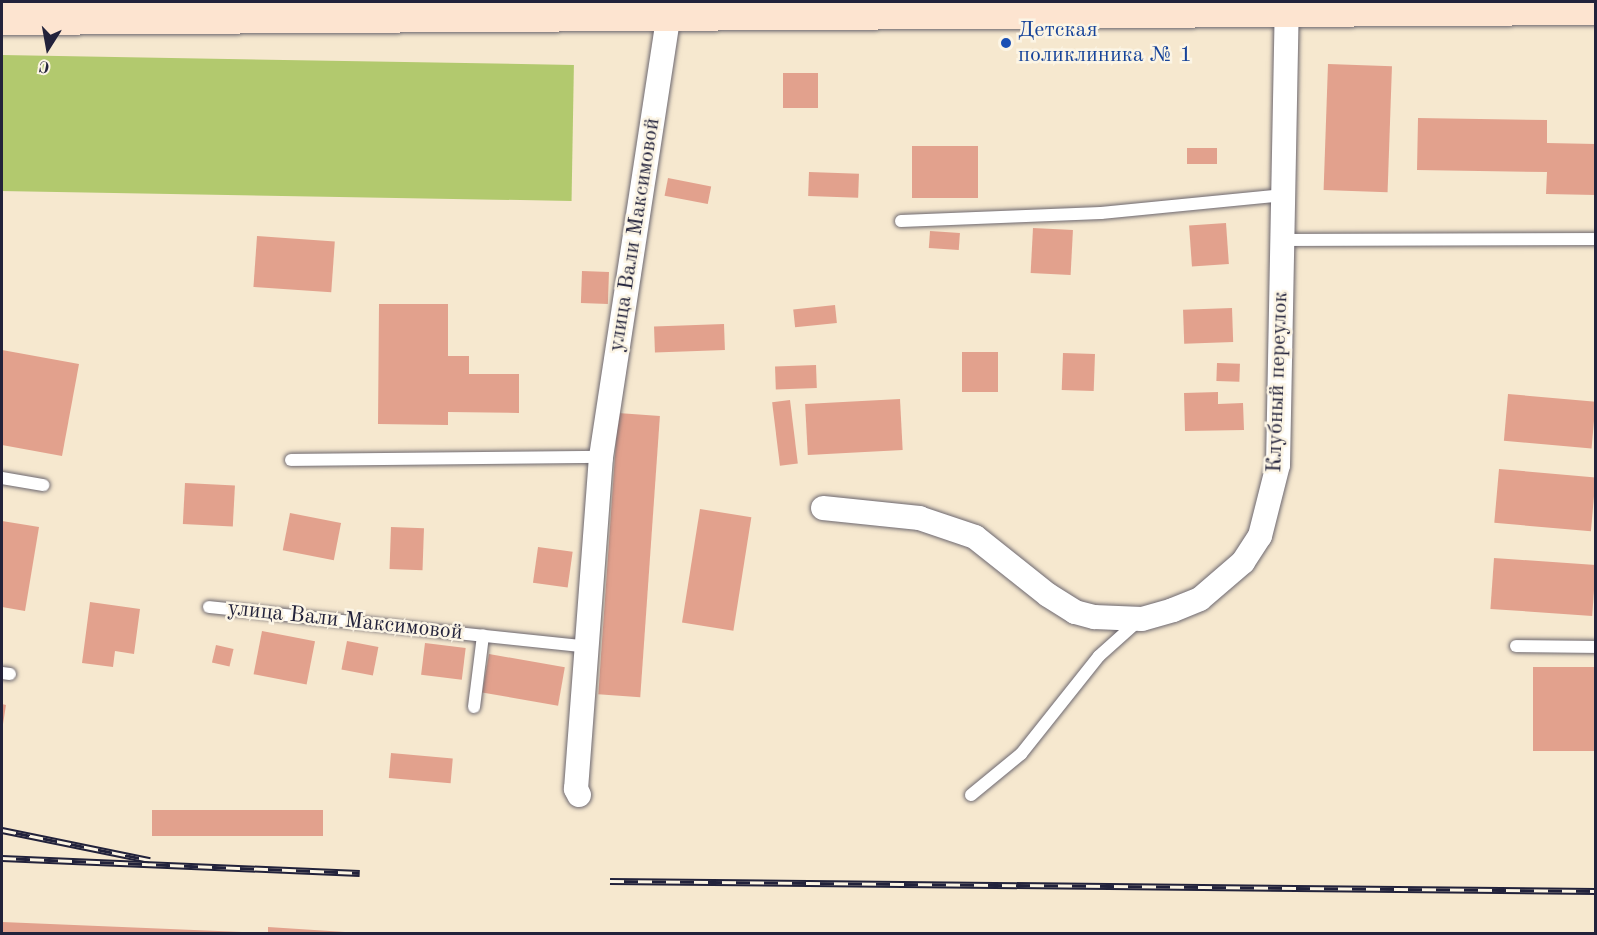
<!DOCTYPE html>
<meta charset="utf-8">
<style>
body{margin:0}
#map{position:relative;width:1597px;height:935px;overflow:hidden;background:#f6e8cf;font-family:"Old Standard TT",serif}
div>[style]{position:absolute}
.green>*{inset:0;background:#b2c96e;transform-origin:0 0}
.building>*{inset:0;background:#e2a18d;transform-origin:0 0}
.roads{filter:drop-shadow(0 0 2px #6c676f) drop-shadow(0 0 2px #6c676f)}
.lane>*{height:12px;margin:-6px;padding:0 6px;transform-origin:6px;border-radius:6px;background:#fff}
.street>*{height:24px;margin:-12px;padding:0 12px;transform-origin:12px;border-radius:12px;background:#fff}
.secondary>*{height:33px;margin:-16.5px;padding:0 16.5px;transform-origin:16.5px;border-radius:16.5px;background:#fde4d0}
.rail>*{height:7px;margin-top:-3.5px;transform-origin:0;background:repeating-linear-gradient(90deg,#fcf5e5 0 14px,#22223b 0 28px);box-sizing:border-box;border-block:2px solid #22223b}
.dots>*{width:16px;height:16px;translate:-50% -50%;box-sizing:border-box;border:3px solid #fcf5e5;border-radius:50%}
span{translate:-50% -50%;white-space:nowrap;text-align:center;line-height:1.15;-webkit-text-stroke:5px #fcf5e5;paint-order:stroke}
.transit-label{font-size:22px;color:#164399}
.left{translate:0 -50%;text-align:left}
.street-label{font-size:22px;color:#22223b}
.frame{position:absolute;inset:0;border:3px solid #22223b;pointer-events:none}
.north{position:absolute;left:18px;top:18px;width:60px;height:60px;-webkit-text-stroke:4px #fcf5e5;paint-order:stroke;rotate:191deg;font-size:16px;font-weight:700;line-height:24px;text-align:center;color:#22223b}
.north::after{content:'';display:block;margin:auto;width:21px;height:27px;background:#22223b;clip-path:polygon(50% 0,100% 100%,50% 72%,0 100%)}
</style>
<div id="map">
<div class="green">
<div style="left:2px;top:55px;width:572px;height:136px;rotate:1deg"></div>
</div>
<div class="building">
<div style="left:1328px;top:64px;width:64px;height:126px;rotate:2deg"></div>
<div style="left:783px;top:73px;width:35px;height:35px"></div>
<div style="clip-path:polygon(1418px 118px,1547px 120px,1547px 143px,1596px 144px,1596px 195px,1546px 194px,1547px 172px,1417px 170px)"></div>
<div style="left:912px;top:146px;width:66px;height:52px"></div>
<div style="left:1187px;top:148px;width:30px;height:16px"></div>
<div style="left:809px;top:172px;width:50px;height:24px;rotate:2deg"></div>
<div style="left:668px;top:178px;width:44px;height:18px;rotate:11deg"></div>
<div style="left:1226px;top:223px;width:41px;height:37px;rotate:86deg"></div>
<div style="left:1033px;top:228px;width:40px;height:45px;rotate:3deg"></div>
<div style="left:930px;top:231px;width:30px;height:17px;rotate:4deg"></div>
<div style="left:257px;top:236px;width:78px;height:51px;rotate:4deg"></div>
<div style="left:582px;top:271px;width:27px;height:32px;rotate:2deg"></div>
<div style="clip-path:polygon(379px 304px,448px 304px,448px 356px,469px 356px,469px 374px,519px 374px,519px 413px,448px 412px,448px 425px,378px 424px)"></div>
<div style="left:835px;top:305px;width:18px;height:42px;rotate:84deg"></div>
<div style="left:1232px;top:308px;width:34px;height:49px;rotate:88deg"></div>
<div style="left:724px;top:324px;width:26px;height:70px;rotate:88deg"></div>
<div style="clip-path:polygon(2px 350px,79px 364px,62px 456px,2px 445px)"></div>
<div style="left:962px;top:352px;width:36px;height:40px"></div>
<div style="left:1063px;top:353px;width:32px;height:37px;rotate:2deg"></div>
<div style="left:1217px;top:363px;width:23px;height:18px;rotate:2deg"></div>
<div style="left:816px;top:365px;width:23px;height:41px;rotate:88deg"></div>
<div style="clip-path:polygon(1218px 392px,1218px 404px,1243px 403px,1244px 430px,1185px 431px,1184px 393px)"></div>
<div style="left:1508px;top:394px;width:88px;height:47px;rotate:5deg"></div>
<div style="left:900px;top:399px;width:51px;height:95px;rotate:87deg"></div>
<div style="left:790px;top:400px;width:64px;height:18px;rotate:83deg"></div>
<div style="left:618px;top:413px;width:42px;height:282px;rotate:4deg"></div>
<div style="left:1499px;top:469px;width:97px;height:54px;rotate:5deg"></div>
<div style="left:185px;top:483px;width:50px;height:41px;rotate:3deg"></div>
<div style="left:700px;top:509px;width:52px;height:115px;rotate:9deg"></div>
<div style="left:290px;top:513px;width:52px;height:38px;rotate:11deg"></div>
<div style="clip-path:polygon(2px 521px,39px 527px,25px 611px,2px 607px)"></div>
<div style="left:391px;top:527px;width:33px;height:42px;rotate:2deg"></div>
<div style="left:538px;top:547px;width:35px;height:36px;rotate:8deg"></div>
<div style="left:1494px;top:558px;width:102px;height:51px;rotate:4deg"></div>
<div style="clip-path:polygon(90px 602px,140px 609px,134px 654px,115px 651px,113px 667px,82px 663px)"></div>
<div style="left:262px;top:631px;width:54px;height:44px;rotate:11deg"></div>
<div style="left:347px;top:641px;width:32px;height:29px;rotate:11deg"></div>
<div style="left:425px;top:643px;width:41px;height:32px;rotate:7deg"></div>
<div style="left:216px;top:645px;width:18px;height:18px;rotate:13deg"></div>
<div style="left:489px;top:654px;width:77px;height:39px;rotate:10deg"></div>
<div style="left:1596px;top:667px;width:84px;height:63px;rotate:90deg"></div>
<div style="clip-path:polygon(2px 704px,6px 705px,3px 724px,2px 724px)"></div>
<div style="left:391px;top:753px;width:62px;height:25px;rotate:5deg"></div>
<div style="left:152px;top:810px;width:171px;height:26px"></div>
<div style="clip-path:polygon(2px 922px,242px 932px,242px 934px,2px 934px)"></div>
<div style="clip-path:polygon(268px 927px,345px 932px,345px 934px,268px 934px)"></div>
</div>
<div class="roads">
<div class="lane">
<div style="left:901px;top:221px;width:200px;rotate:-2.3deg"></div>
<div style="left:1101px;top:213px;width:184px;rotate:-5.6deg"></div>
<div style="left:1283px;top:240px;width:313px;rotate:-0.2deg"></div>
<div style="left:291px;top:460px;width:310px;rotate:-0.6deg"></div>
<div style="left:2px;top:478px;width:42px;rotate:9.7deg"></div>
<div style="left:209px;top:607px;width:382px;rotate:6deg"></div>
<div style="left:1516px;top:646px;width:80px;rotate:0.7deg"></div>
<div style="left:2px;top:673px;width:8px;rotate:7deg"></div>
<div style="left:474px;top:707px;width:72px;rotate:-82.8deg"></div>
<div style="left:971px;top:795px;width:65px;rotate:-39.4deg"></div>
<div style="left:1021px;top:754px;width:125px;rotate:-51.5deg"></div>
<div style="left:1099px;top:656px;width:51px;rotate:-41.8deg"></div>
</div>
<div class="street">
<div style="left:823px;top:508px;width:97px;rotate:5.9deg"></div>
<div style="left:919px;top:518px;width:59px;rotate:18.7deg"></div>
<div style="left:975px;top:537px;width:93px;rotate:38.5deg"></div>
<div style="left:1048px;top:595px;width:32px;rotate:32deg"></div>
<div style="left:1075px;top:612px;width:20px;rotate:15deg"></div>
<div style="left:1094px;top:617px;width:48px;rotate:2.4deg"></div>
<div style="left:1142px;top:619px;width:32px;rotate:-16deg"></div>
<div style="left:1173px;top:610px;width:29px;rotate:-22deg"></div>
<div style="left:1200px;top:599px;width:57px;rotate:-40.7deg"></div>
<div style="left:1243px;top:562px;width:31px;rotate:-57deg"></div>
<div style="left:1260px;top:536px;width:73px;rotate:-75.8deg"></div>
<div style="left:1278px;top:465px;width:454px;rotate:-88.9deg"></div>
<div style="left:579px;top:795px;width:7px;rotate:-117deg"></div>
<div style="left:576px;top:789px;width:333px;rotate:-85.7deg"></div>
<div style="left:601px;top:457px;width:450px;rotate:-81.3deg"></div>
</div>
<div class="secondary">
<div style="left:2px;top:18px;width:1594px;rotate:-0.36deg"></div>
</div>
</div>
<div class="rail">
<div style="left:2px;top:830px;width:151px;rotate:11.5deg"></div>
<div style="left:2px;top:858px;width:358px;rotate:2.4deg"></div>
<div style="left:610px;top:881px;width:986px;rotate:0.58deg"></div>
</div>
<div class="dots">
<div style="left:1006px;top:43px;background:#1a4fb4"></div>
</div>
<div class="transit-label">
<span class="left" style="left:1018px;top:43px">Детская<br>поликлиника № 1</span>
</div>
<div class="street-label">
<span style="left:635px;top:235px;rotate:-81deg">улица Вали Максимовой</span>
<span style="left:1278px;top:382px;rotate:-88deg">Клубный переулок</span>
<span style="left:345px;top:621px;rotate:6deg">улица Вали Максимовой</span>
</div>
<div class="frame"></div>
<div class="north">С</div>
</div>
